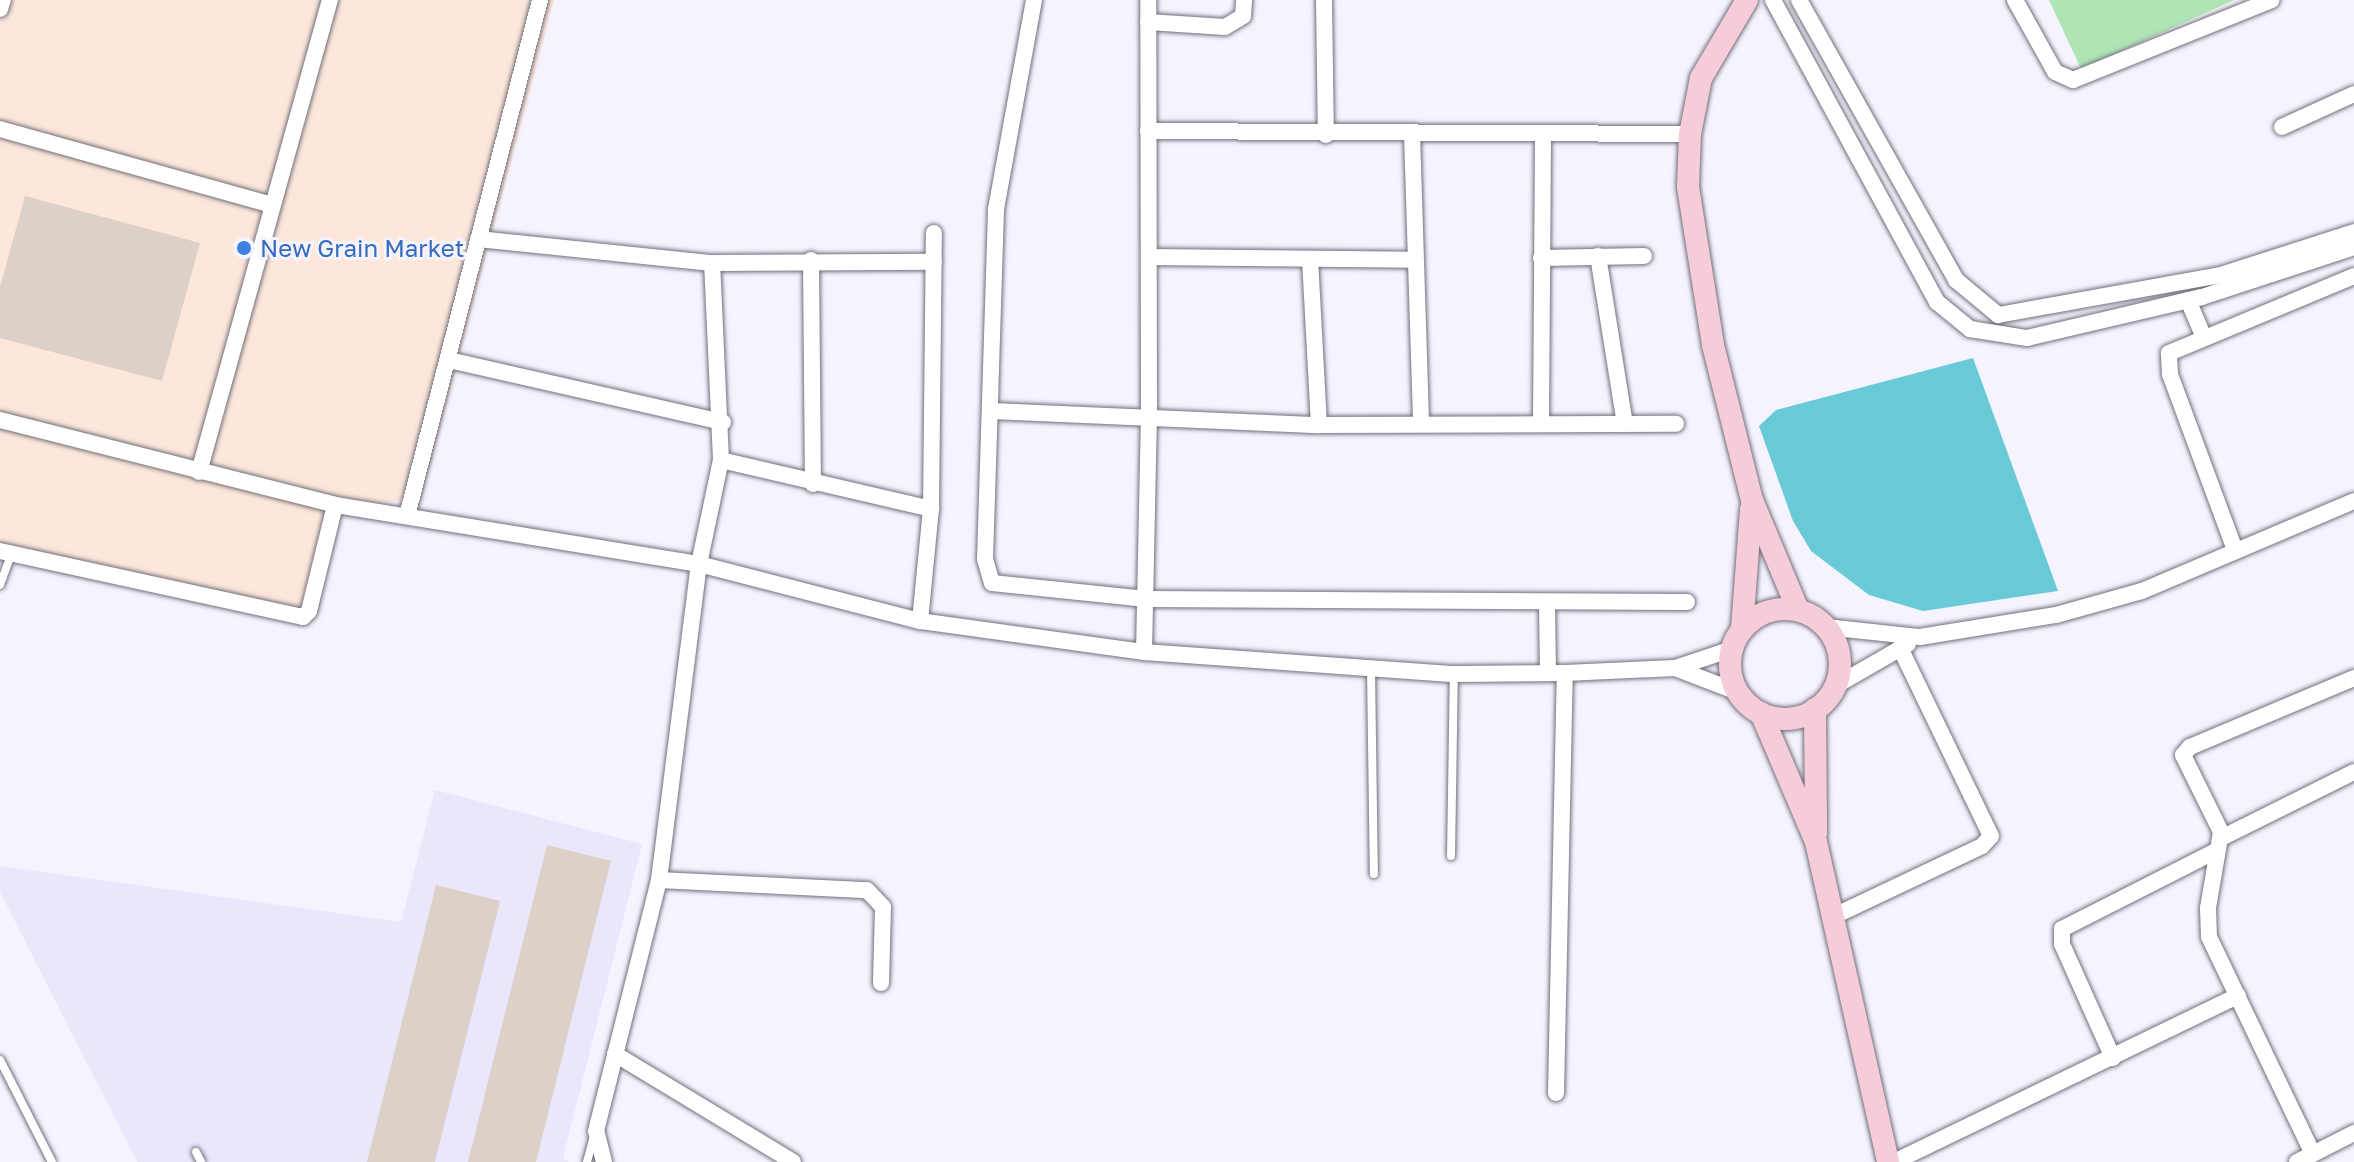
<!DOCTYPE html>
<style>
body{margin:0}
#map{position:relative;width:2354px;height:1162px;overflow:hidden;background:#f5f3fe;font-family:"Golos Text",sans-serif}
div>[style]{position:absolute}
.commercial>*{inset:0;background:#fde6da}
.built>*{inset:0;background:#eae7fc}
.green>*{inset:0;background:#afe5b5}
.water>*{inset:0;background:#69cad7}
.building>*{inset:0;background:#ddd0c8;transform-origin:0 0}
.roads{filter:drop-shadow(0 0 2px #716f7b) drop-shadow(0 0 2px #716f7b)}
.lane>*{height:8px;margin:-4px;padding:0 4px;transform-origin:4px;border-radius:4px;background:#fff}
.street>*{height:16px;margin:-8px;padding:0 8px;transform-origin:8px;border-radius:8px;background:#fff}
.secondary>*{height:22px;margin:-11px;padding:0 11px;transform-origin:11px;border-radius:11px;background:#f6ccd8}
.secondary>.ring{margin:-11px;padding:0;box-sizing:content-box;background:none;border:22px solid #f6ccd8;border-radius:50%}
.dots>*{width:22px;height:22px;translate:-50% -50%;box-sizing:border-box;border:4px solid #f5f3fe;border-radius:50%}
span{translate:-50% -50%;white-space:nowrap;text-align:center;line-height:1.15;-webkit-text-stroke:6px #f5f3fe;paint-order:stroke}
.shop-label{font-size:24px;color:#366cbe}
.left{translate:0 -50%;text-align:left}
</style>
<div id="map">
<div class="commercial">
<div style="clip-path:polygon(0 0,554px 0,422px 496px,343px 509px,308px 625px,0 552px)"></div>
</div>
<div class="built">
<div style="clip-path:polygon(435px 790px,642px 844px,563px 1158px,569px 1162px,137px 1162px,0 892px,0 866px,401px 922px)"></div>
</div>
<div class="green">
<div style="clip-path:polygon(2049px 0,2234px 0,2081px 69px)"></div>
</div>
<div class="water">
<div style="clip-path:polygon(1973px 358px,2058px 591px,1923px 611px,1869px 595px,1811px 551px,1793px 521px,1759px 426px,1776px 410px)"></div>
</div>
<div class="building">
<div style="clip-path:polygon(25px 196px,200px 243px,162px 381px,0 338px,0 287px)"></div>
<div style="left:547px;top:845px;width:66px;height:328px;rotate:14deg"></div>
<div style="left:436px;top:885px;width:66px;height:286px;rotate:14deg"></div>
</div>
<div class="roads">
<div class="lane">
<div style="left:0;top:585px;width:33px;rotate:-70deg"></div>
<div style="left:1371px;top:669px;width:205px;rotate:89.2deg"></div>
<div style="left:1451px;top:856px;width:181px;rotate:-89.1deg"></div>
<div style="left:0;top:1060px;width:114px;rotate:63deg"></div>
<div style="left:196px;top:1152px;width:11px;rotate:63deg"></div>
<div style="left:587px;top:1162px;width:27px;rotate:-75deg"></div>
</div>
<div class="street">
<div style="left:1034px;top:0;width:213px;rotate:100.3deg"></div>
<div style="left:996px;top:210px;width:349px;rotate:91.8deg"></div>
<div style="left:985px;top:559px;width:25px;rotate:74deg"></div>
<div style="left:992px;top:583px;width:155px;rotate:5.9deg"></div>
<div style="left:1146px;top:599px;width:541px;rotate:0.32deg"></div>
<div style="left:1324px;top:0;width:135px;rotate:89.2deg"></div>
<div style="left:1773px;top:0;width:344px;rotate:61.5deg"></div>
<div style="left:1937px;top:302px;width:43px;rotate:39.3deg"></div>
<div style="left:1970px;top:329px;width:58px;rotate:9deg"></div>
<div style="left:2027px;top:338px;width:180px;rotate:-13.2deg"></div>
<div style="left:2202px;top:297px;width:160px;rotate:-18.2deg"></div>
<div style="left:1799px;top:0;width:321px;rotate:60.7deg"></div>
<div style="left:1956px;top:280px;width:55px;rotate:39.8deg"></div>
<div style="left:1998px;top:315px;width:227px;rotate:-10.2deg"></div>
<div style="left:2221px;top:275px;width:140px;rotate:-17.9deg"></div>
<div style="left:2015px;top:0;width:82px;rotate:60.9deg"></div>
<div style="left:2055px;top:72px;width:20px;rotate:24deg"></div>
<div style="left:2073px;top:80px;width:214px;rotate:-21.9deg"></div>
<div style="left:0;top:9px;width:9px;rotate:-72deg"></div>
<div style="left:1148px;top:22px;width:77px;rotate:3.7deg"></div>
<div style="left:1225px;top:27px;width:21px;rotate:-31deg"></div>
<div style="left:1243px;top:16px;width:16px;rotate:-86deg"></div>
<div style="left:2282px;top:127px;width:79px;rotate:-24.6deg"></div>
<div style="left:0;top:129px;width:282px;rotate:15.6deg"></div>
<div style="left:1148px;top:131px;width:542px;rotate:0.32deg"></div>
<div style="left:1412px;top:134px;width:288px;rotate:88.2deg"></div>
<div style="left:478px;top:239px;width:235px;rotate:5.9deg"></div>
<div style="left:712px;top:263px;width:222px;rotate:-0.3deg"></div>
<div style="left:1598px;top:256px;width:170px;rotate:80.9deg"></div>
<div style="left:1149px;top:257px;width:265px;rotate:0.6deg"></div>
<div style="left:1541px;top:258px;width:103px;rotate:-1.1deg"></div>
<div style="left:1310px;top:259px;width:166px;rotate:86.9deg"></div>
<div style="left:811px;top:260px;width:224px;rotate:89.5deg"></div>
<div style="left:2188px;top:300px;width:39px;rotate:67deg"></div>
<div style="left:449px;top:360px;width:281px;rotate:12.8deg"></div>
<div style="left:992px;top:411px;width:327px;rotate:2.5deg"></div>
<div style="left:1319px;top:425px;width:357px;rotate:-0.2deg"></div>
<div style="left:0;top:420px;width:346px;rotate:14.2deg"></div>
<div style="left:335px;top:505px;width:369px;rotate:9.2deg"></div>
<div style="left:699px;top:564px;width:228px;rotate:14.5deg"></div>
<div style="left:920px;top:621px;width:226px;rotate:7.9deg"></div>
<div style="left:1144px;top:652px;width:311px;rotate:4.1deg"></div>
<div style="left:1454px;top:674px;width:111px;rotate:-0.5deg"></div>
<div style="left:1565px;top:673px;width:110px;rotate:-2.6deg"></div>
<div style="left:1675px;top:668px;width:60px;rotate:-18.4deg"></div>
<div style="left:1541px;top:424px;width:288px;rotate:-89.6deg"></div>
<div style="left:721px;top:460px;width:216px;rotate:13.1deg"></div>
<div style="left:199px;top:472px;width:490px;rotate:-74.5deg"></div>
<div style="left:407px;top:516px;width:533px;rotate:-75.55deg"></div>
<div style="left:2235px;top:550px;width:188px;rotate:-110.3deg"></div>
<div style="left:2170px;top:374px;width:21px;rotate:-93deg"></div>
<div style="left:2169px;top:353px;width:200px;rotate:-22.6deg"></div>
<div style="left:0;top:551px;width:310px;rotate:12.3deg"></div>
<div style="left:303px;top:617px;width:8px;rotate:-45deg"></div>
<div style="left:309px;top:611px;width:109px;rotate:-76.2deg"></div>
<div style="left:1547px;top:603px;width:69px;rotate:89.2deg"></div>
<div style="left:920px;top:621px;width:113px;rotate:-84.4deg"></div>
<div style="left:931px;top:509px;width:276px;rotate:-89.4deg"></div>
<div style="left:1826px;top:627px;width:95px;rotate:6.1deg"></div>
<div style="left:1920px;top:637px;width:138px;rotate:-9.2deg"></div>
<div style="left:2056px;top:615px;width:89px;rotate:-15.6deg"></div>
<div style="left:2142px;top:591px;width:230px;rotate:-23deg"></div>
<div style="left:1144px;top:652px;width:236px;rotate:-88.8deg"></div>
<div style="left:1149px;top:416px;width:416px;rotate:-90.1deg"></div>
<div style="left:1675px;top:668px;width:67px;rotate:20.9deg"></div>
<div style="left:1835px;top:686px;width:84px;rotate:-29.9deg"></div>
<div style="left:2221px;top:838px;width:148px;rotate:-26.4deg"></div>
<div style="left:659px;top:880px;width:208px;rotate:2.8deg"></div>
<div style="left:867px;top:890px;width:23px;rotate:47deg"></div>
<div style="left:883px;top:907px;width:76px;rotate:91.5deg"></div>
<div style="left:1832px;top:917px;width:166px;rotate:-25.3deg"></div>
<div style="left:1982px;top:846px;width:13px;rotate:-48deg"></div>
<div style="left:1991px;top:836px;width:209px;rotate:-115.8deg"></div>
<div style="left:615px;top:1054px;width:208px;rotate:31.2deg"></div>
<div style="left:2113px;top:1058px;width:125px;rotate:-114.1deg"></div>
<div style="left:2062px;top:944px;width:15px;rotate:-90deg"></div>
<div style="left:2062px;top:929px;width:173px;rotate:-26.9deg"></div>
<div style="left:1556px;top:1093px;width:420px;rotate:-88.8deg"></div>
<div style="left:2313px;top:1154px;width:241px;rotate:-115.6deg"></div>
<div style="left:2209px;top:937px;width:29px;rotate:-92deg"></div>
<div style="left:2208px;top:908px;width:77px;rotate:-80.3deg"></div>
<div style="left:2221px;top:832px;width:86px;rotate:-116.3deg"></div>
<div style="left:2183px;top:755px;width:11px;rotate:-49deg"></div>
<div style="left:2190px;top:747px;width:178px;rotate:-22.8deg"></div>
<div style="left:604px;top:1162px;width:32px;rotate:-104deg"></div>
<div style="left:596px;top:1131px;width:259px;rotate:-75.9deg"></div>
<div style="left:659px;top:880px;width:319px;rotate:-82.8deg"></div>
<div style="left:699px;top:564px;width:106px;rotate:-78.1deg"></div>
<div style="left:721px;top:460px;width:197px;rotate:-92.6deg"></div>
<div style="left:1894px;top:1162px;width:382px;rotate:-25.8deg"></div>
<div style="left:2297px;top:1162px;width:64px;rotate:-27deg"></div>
</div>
<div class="secondary">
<div style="left:1747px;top:0;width:91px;rotate:120.5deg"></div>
<div style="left:1701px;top:78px;width:57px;rotate:101.1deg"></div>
<div style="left:1690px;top:134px;width:53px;rotate:92.2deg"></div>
<div style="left:1688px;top:187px;width:160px;rotate:81deg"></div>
<div style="left:1713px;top:345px;width:160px;rotate:75.9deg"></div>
<div style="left:1752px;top:500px;width:119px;rotate:67.3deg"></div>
<div class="ring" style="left:1730px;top:609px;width:88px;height:88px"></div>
<div style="left:1742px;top:629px;width:120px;rotate:-85.7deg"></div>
<div style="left:1815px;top:709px;width:124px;rotate:89.5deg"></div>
<div style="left:1761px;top:713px;width:140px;rotate:66.9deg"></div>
<div style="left:1816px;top:842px;width:328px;rotate:77.3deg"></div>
</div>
</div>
<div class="dots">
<div style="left:244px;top:248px;background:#3f7fe0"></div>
</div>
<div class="shop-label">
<span class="left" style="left:260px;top:248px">New Grain Market</span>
</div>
</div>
